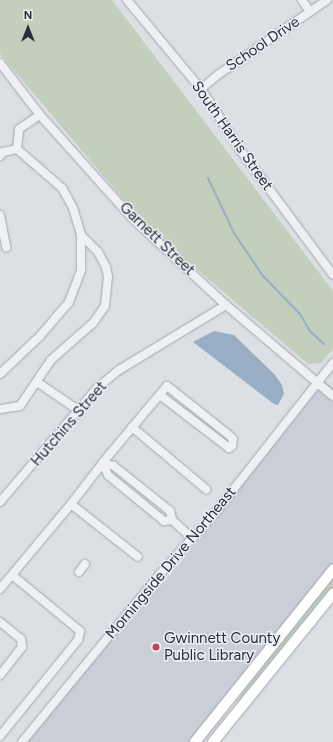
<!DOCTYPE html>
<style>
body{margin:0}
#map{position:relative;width:333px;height:742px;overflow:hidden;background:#dce0e5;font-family:Figtree,sans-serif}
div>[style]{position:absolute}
.built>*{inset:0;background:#cacfd7}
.green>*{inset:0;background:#c2cfbd}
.water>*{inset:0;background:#98aec5}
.stream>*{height:2px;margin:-1px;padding:0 1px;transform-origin:1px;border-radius:1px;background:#98aec5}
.roads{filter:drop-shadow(0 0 1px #a2a7af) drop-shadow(0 0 1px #a2a7af)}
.minor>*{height:8px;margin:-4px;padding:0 4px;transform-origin:4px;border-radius:4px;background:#eef0f4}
.major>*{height:10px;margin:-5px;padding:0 5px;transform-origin:5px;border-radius:5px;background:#fff}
.dots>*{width:11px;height:11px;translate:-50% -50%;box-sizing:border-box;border:2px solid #ebeff3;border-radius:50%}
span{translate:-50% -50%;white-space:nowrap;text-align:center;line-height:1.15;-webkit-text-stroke:3px #ebeff3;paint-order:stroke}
.street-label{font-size:15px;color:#262e3b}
.poi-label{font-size:15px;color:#262e3b}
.left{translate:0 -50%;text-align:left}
.north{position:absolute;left:8px;top:8px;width:40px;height:40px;-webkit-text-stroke:3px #ebeff3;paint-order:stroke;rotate:0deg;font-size:11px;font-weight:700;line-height:16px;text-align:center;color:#262e3b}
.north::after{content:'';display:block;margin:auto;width:14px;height:18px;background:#262e3b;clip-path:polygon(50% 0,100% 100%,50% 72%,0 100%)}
</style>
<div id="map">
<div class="built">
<div style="clip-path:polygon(325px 381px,333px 388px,333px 586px,240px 693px,204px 742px,27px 742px,121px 620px,167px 579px)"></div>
</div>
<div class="green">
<div style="clip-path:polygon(0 0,112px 0,333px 291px,333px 349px,321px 363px,308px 364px,145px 225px,0 54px)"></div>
<div style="clip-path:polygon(333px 579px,333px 587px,236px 704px,246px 687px)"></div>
</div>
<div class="water">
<div style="clip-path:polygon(214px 331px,234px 335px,275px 375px,282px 385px,284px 394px,278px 405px,274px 404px,193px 342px)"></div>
</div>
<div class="stream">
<div style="left:208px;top:178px;width:61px;rotate:64.7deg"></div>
<div style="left:234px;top:233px;width:52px;rotate:56deg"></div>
<div style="left:263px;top:276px;width:53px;rotate:45.8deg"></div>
<div style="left:300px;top:314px;width:20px;rotate:60deg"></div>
<div style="left:310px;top:331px;width:19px;rotate:43deg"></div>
</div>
<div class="roads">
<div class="minor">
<div style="left:127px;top:0;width:116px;rotate:50.3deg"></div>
<div style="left:201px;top:89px;width:74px;rotate:57.2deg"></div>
<div style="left:241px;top:151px;width:154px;rotate:53.4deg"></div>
<div style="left:302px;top:0;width:14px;rotate:56deg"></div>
<div style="left:0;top:63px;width:66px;rotate:52.4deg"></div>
<div style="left:40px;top:115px;width:138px;rotate:48.2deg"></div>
<div style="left:132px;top:218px;width:128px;rotate:42.8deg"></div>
<div style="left:226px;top:305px;width:140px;rotate:40.4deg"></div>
<div style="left:201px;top:89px;width:23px;rotate:-40deg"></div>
<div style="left:219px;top:74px;width:131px;rotate:-34.4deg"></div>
<div style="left:17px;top:149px;width:60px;rotate:40.9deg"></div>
<div style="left:62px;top:188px;width:23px;rotate:61deg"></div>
<div style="left:73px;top:208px;width:28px;rotate:73deg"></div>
<div style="left:0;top:156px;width:5px;rotate:-53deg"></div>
<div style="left:3px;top:152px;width:14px;rotate:-12deg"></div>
<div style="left:17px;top:149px;width:20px;rotate:-84deg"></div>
<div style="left:19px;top:129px;width:25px;rotate:-34deg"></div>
<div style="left:0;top:215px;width:33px;rotate:79deg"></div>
<div style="left:0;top:374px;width:55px;rotate:-43.5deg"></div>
<div style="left:40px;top:336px;width:45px;rotate:-49.5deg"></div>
<div style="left:69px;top:302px;width:34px;rotate:-69deg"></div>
<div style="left:81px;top:270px;width:35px;rotate:-90deg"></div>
<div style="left:81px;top:235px;width:24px;rotate:45deg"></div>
<div style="left:98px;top:252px;width:17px;rotate:62deg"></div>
<div style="left:106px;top:267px;width:10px;rotate:79deg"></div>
<div style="left:108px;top:277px;width:29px;rotate:96deg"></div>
<div style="left:105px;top:306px;width:21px;rotate:125deg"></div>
<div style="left:93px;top:323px;width:56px;rotate:138.6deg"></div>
<div style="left:51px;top:360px;width:55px;rotate:124deg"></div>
<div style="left:20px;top:406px;width:20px;rotate:171deg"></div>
<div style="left:37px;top:382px;width:50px;rotate:34.3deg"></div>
<div style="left:132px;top:427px;width:97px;rotate:40deg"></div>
<div style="left:0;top:502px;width:151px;rotate:-49.6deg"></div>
<div style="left:98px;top:387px;width:27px;rotate:-39deg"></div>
<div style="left:119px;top:370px;width:125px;rotate:-31.3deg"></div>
<div style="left:71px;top:504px;width:85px;rotate:38.3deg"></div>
<div style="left:172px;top:520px;width:8px;rotate:173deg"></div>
<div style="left:164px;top:521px;width:72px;rotate:-140.6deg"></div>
<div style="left:108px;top:475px;width:13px;rotate:-113deg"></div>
<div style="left:103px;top:463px;width:11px;rotate:15deg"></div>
<div style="left:114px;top:466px;width:72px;rotate:38.8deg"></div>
<div style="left:170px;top:511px;width:9px;rotate:77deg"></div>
<div style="left:172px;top:520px;width:27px;rotate:42deg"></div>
<div style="left:79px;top:572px;width:10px;rotate:-53deg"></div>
<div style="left:0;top:589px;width:111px;rotate:-50.1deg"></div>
<div style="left:71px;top:504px;width:62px;rotate:-52.2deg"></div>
<div style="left:109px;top:455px;width:90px;rotate:-50deg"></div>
<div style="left:167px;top:386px;width:80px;rotate:38.4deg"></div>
<div style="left:230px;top:436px;width:4px;rotate:45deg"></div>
<div style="left:233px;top:439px;width:7px;rotate:98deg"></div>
<div style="left:232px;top:446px;width:4px;rotate:146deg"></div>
<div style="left:229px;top:448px;width:87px;rotate:-142.5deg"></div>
<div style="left:0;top:622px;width:27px;rotate:39deg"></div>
<div style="left:21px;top:639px;width:8px;rotate:83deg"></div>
<div style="left:22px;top:647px;width:36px;rotate:128deg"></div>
<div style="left:0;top:736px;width:124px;rotate:-50.9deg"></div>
<div style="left:78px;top:640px;width:9px;rotate:-77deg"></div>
<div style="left:80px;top:631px;width:88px;rotate:-140.5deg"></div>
<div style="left:22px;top:742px;width:219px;rotate:-50.6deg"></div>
<div style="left:161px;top:573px;width:86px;rotate:-48.3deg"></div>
<div style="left:218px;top:509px;width:186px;rotate:-51.8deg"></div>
</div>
<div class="major">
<div style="left:195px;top:742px;width:221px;rotate:-51.3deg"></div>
<div style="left:213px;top:742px;width:191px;rotate:-51deg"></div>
</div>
</div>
<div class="dots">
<div style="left:156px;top:647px;background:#c74458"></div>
</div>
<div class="street-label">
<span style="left:263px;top:44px;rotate:-34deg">School Drive</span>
<span style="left:232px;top:136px;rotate:55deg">South Harris Street</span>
<span style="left:157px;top:239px;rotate:44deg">Garnett Street</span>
<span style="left:69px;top:424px;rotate:-49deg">Hutchins Street</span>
<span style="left:171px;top:563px;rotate:-50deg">Morningside Drive Northeast</span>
</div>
<div class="poi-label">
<span class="left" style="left:164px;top:647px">Gwinnett County<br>Public Library</span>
</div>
<div class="north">N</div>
</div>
